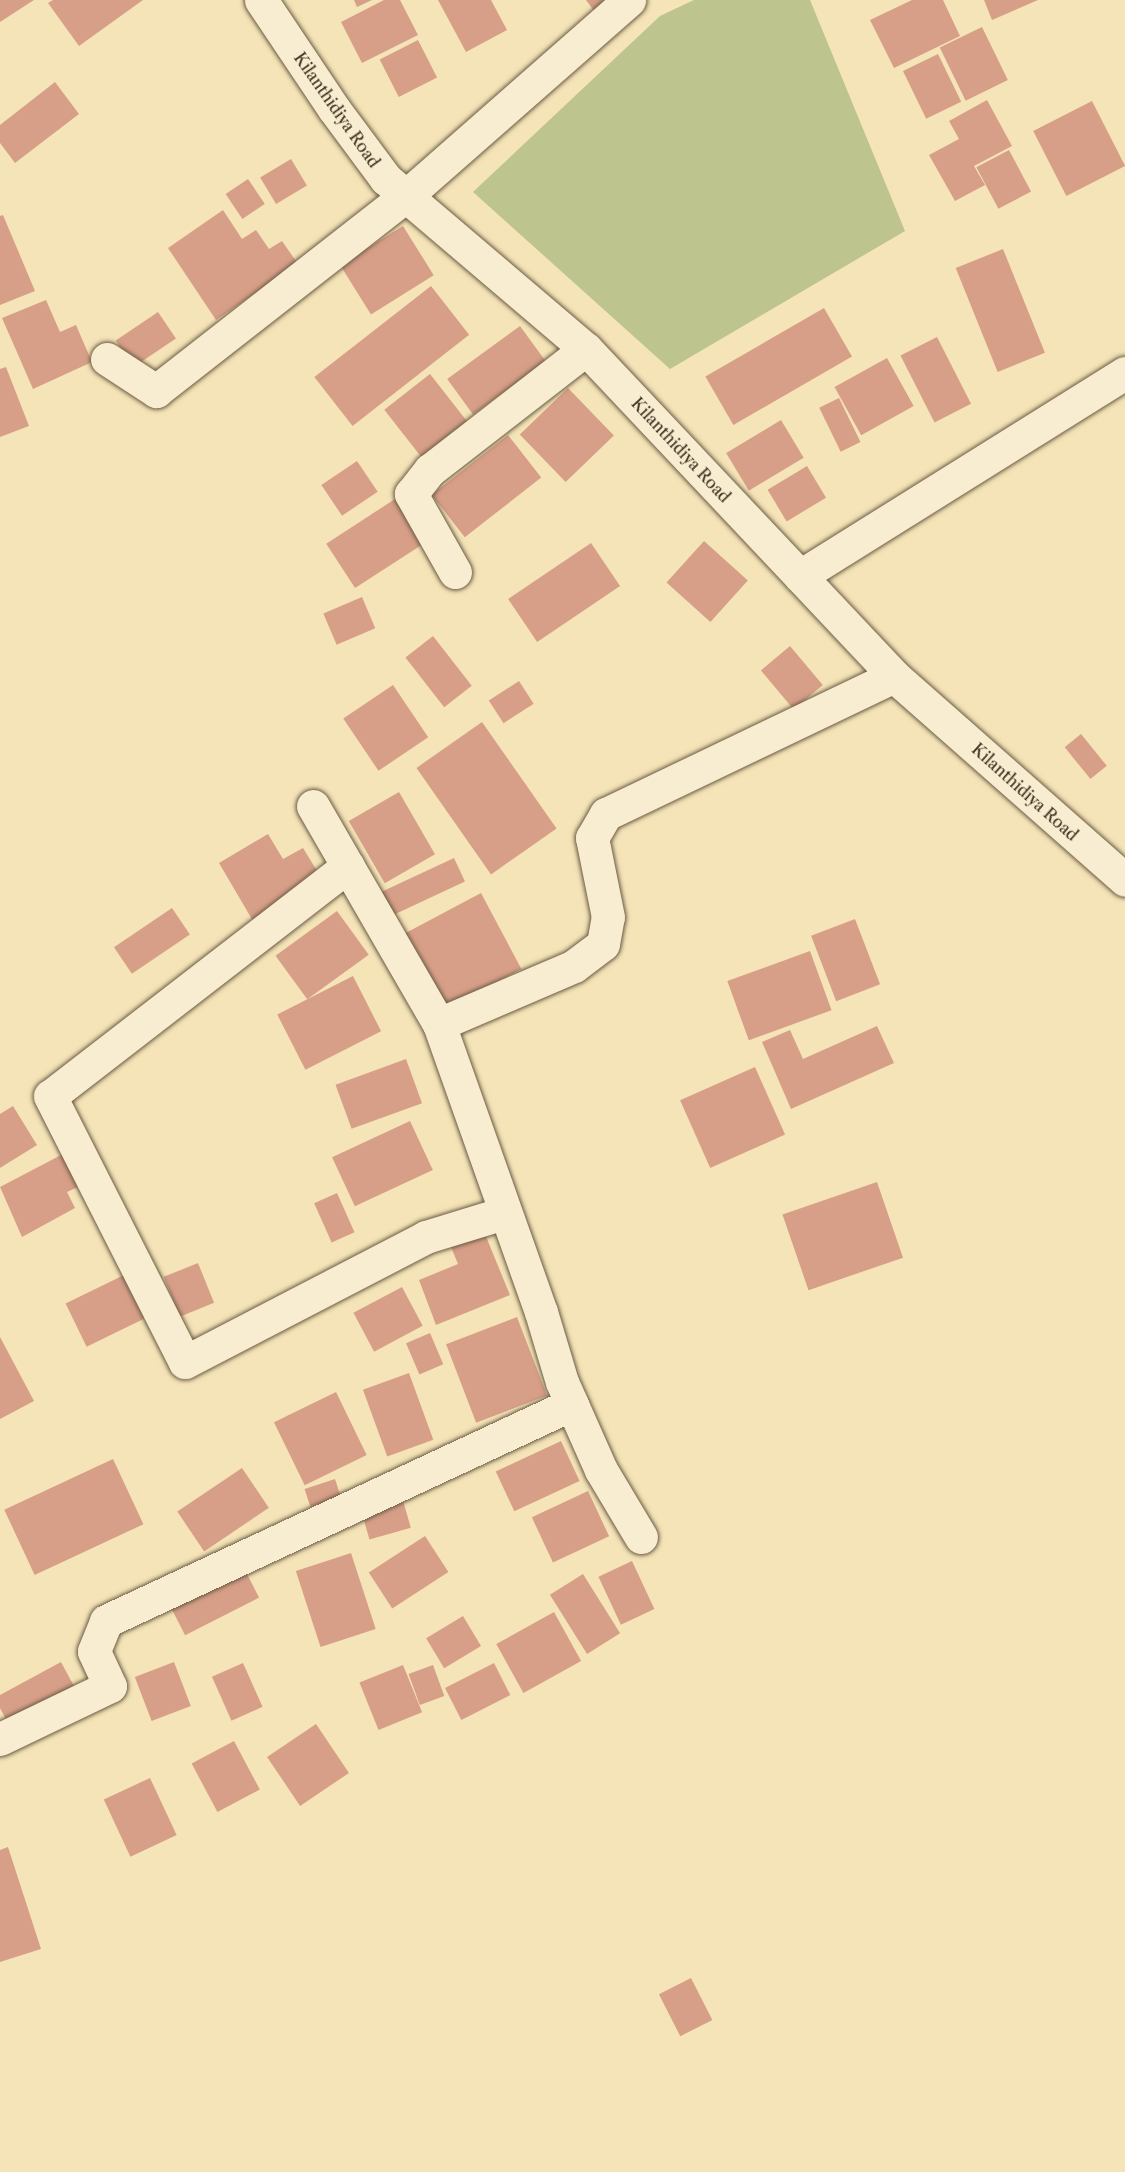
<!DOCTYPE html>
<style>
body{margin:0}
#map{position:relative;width:1125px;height:2172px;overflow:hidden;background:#f5e4b7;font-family:"Libre Caslon Text",serif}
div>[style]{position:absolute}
.green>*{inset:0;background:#bdc48d}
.building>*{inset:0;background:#d89f88;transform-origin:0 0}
.roads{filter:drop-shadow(0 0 2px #6a5b44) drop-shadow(0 0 2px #6a5b44)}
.street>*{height:33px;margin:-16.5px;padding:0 16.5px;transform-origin:16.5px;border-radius:16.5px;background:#f8edd0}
.secondary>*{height:33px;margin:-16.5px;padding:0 16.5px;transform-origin:16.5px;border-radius:16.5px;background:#f8edd0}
span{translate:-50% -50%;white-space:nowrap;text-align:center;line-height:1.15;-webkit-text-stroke:6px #f8edd0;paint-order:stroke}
.street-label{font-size:16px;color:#3b2d1d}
</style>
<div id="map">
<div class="green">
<div style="clip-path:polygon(694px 0,810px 0,905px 231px,670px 369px,473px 192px,660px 16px)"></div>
</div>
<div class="building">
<div style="clip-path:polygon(0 0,34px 0,0 22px)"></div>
<div style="clip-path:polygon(53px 0,143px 0,79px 46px,48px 3px)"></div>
<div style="clip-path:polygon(354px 0,372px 0,357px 7px)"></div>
<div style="clip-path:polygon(384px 0,400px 0,418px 35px,362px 63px,341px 22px)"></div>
<div style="clip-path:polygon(438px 0,491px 0,507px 30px,466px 52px)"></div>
<div style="clip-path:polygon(586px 0,610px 0,595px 12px)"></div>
<div style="clip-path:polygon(912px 0,943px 0,960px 36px,894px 68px,870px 20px)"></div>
<div style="clip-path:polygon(984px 0,1038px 0,992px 20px)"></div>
<div style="left:982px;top:27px;width:59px;height:47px;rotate:64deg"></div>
<div style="left:418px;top:40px;width:42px;height:43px;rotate:63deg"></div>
<div style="left:938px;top:54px;width:53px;height:39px;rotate:64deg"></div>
<div style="clip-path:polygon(55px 82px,79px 114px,15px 163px,0 143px,0 125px)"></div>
<div style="clip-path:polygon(987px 100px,1012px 146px,974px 166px,985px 185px,955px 201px,929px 155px,959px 139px,949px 121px)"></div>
<div style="left:1092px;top:101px;width:73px;height:66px;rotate:63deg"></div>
<div style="left:1009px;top:150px;width:47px;height:37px;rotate:62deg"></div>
<div style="left:291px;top:159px;width:31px;height:36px;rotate:59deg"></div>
<div style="left:248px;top:179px;width:30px;height:27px;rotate:56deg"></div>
<div style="clip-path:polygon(223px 210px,242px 239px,256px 230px,269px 249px,282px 241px,298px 264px,216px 320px,168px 248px)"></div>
<div style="clip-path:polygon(3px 215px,35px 291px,0 305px,0 216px)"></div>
<div style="left:403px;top:226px;width:58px;height:74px;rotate:58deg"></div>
<div style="left:1003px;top:249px;width:112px;height:51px;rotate:68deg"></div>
<div style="left:431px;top:286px;width:62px;height:148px;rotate:52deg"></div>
<div style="clip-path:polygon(46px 300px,60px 332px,76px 325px,92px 362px,33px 389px,2px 318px)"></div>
<div style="left:824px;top:308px;width:56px;height:137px;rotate:60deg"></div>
<div style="left:158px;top:312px;width:32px;height:51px;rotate:56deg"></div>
<div style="left:520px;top:326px;width:44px;height:90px;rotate:54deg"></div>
<div style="left:937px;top:337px;width:75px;height:41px;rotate:63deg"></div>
<div style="left:887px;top:358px;width:55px;height:60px;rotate:61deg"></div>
<div style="clip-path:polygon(6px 367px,29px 426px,0 437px,0 369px)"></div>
<div style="left:430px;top:374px;width:62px;height:58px;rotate:52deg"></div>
<div style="left:568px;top:388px;width:66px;height:67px;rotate:46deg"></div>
<div style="left:839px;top:398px;width:49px;height:22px;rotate:64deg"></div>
<div style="left:781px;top:420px;width:44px;height:64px;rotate:59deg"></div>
<div style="left:508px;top:435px;width:54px;height:97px;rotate:52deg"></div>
<div style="left:357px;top:461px;width:37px;height:43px;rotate:56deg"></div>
<div style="left:807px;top:466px;width:37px;height:46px;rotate:59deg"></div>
<div style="left:395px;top:499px;width:53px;height:82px;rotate:57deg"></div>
<div style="left:704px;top:541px;width:59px;height:56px;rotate:42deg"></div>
<div style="left:591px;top:543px;width:52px;height:100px;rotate:56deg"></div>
<div style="left:362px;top:597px;width:34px;height:42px;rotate:67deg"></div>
<div style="left:433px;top:636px;width:63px;height:35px;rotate:52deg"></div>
<div style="left:790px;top:646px;width:51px;height:38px;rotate:50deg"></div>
<div style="left:519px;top:681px;width:27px;height:36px;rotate:57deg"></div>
<div style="left:393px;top:685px;width:63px;height:60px;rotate:56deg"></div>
<div style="left:482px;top:722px;width:130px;height:80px;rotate:55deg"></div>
<div style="left:1081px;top:734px;width:41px;height:21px;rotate:51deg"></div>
<div style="left:399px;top:792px;width:72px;height:58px;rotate:60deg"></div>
<div style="clip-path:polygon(268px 834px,283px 859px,303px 848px,322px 879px,253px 921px,219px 863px)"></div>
<div style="left:454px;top:858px;width:26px;height:81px;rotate:65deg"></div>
<div style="left:481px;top:893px;width:86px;height:88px;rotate:62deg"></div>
<div style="left:172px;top:908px;width:32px;height:70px;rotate:56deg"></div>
<div style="left:337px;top:911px;width:54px;height:76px;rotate:54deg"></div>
<div style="left:855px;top:919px;width:70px;height:47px;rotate:69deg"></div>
<div style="left:810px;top:951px;width:63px;height:88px;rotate:70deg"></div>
<div style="left:353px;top:976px;width:62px;height:85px;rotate:63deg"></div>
<div style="clip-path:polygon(877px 1026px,894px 1063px,791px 1109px,762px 1042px,790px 1030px,803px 1059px)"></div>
<div style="left:406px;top:1059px;width:47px;height:75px;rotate:70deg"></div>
<div style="left:755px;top:1067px;width:74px;height:82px;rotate:66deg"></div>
<div style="clip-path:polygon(13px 1106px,37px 1145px,0 1168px,0 1114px)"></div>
<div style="left:410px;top:1121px;width:54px;height:86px;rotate:65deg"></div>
<div style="clip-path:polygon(63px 1154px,80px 1186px,67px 1192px,75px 1208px,22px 1237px,0 1187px)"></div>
<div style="left:877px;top:1182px;width:80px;height:100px;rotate:71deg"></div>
<div style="left:337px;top:1193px;width:43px;height:25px;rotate:66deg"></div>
<div style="clip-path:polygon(485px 1234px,510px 1295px,436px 1325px,419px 1280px,458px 1264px,451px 1247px)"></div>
<div style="left:198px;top:1263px;width:43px;height:37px;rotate:68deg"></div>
<div style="left:124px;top:1275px;width:48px;height:65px;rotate:64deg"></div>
<div style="left:402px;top:1287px;width:44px;height:55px;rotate:62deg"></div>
<div style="left:517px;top:1317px;width:84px;height:76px;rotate:69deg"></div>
<div style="left:430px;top:1333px;width:34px;height:26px;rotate:67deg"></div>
<div style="clip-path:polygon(0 1337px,34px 1401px,0 1419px)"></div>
<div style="left:409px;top:1373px;width:71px;height:49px;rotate:70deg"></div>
<div style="left:336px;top:1392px;width:70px;height:69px;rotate:64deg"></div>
<div style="left:561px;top:1441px;width:44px;height:72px;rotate:65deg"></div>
<div style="left:113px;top:1459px;width:72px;height:120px;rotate:65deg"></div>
<div style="left:242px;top:1468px;width:48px;height:78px;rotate:56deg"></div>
<div style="left:335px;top:1479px;width:19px;height:32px;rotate:72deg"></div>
<div style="left:588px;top:1491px;width:50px;height:62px;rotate:65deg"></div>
<div style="left:402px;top:1497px;width:32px;height:43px;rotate:74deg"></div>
<div style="left:425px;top:1536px;width:43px;height:67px;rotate:57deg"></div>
<div style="left:351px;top:1553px;width:80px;height:58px;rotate:72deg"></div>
<div style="left:632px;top:1561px;width:53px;height:37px;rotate:65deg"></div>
<div style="left:245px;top:1570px;width:31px;height:83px;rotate:63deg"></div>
<div style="left:583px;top:1574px;width:70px;height:39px;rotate:58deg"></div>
<div style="left:554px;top:1612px;width:56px;height:66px;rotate:61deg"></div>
<div style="left:463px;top:1616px;width:35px;height:43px;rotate:59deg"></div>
<div style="clip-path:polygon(61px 1662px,75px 1688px,9px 1725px,0 1708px,0 1695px)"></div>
<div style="left:174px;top:1662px;width:47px;height:42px;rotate:69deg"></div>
<div style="left:243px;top:1663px;width:48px;height:34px;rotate:66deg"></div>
<div style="left:494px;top:1663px;width:36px;height:55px;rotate:63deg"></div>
<div style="left:403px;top:1665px;width:51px;height:47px;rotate:68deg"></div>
<div style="left:433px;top:1665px;width:33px;height:26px;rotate:70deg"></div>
<div style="left:316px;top:1724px;width:59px;height:59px;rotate:56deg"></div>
<div style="left:234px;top:1741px;width:55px;height:48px;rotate:62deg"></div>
<div style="left:150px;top:1778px;width:63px;height:51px;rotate:65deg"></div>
<div style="clip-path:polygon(8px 1847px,41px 1949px,0 1962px,0 1850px)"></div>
<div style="left:691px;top:1978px;width:47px;height:36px;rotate:63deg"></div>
</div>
<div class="roads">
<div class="street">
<div style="left:107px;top:359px;width:59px;rotate:33.1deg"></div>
<div style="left:156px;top:391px;width:317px;rotate:-38deg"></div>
<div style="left:406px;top:196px;width:297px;rotate:-41.3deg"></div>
<div style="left:455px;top:572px;width:90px;rotate:-119.4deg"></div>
<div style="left:411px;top:494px;width:31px;rotate:-52deg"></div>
<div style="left:430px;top:470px;width:197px;rotate:-37.8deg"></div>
<div style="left:800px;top:576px;width:383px;rotate:-32deg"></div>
<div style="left:313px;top:806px;width:252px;rotate:60deg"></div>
<div style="left:439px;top:1024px;width:306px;rotate:70.5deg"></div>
<div style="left:541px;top:1312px;width:73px;rotate:73.3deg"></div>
<div style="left:562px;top:1382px;width:96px;rotate:66.1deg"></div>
<div style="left:601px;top:1470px;width:78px;rotate:59.2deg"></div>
<div style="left:348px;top:866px;width:376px;rotate:142.3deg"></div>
<div style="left:50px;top:1096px;width:298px;rotate:63.1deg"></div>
<div style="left:185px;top:1362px;width:271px;rotate:-27.4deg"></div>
<div style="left:426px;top:1237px;width:82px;rotate:-17.1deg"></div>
<div style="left:439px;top:1024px;width:147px;rotate:-23.2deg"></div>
<div style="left:574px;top:966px;width:36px;rotate:-37deg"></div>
<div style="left:603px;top:944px;width:27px;rotate:-80deg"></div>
<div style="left:608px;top:917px;width:81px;rotate:-101.4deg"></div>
<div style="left:592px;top:838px;width:28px;rotate:-60deg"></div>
<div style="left:606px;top:814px;width:319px;rotate:-25.6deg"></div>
<div style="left:0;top:1739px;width:122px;rotate:-25.7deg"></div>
<div style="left:110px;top:1686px;width:38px;rotate:-115deg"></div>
<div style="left:94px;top:1651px;width:32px;rotate:-68deg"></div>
<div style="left:106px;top:1621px;width:514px;rotate:-24.97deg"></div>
</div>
<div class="secondary">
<div style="left:261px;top:0;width:131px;rotate:56.2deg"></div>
<div style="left:334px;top:109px;width:87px;rotate:53.4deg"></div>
<div style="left:386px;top:179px;width:262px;rotate:40.4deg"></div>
<div style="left:586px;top:349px;width:449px;rotate:46.7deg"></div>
<div style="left:894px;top:676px;width:308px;rotate:41.4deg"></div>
</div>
</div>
<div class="street-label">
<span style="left:337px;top:110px;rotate:55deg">Kilanthidiya Road</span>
<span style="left:681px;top:450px;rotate:47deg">Kilanthidiya Road</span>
<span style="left:1025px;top:792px;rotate:42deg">Kilanthidiya Road</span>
</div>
</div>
